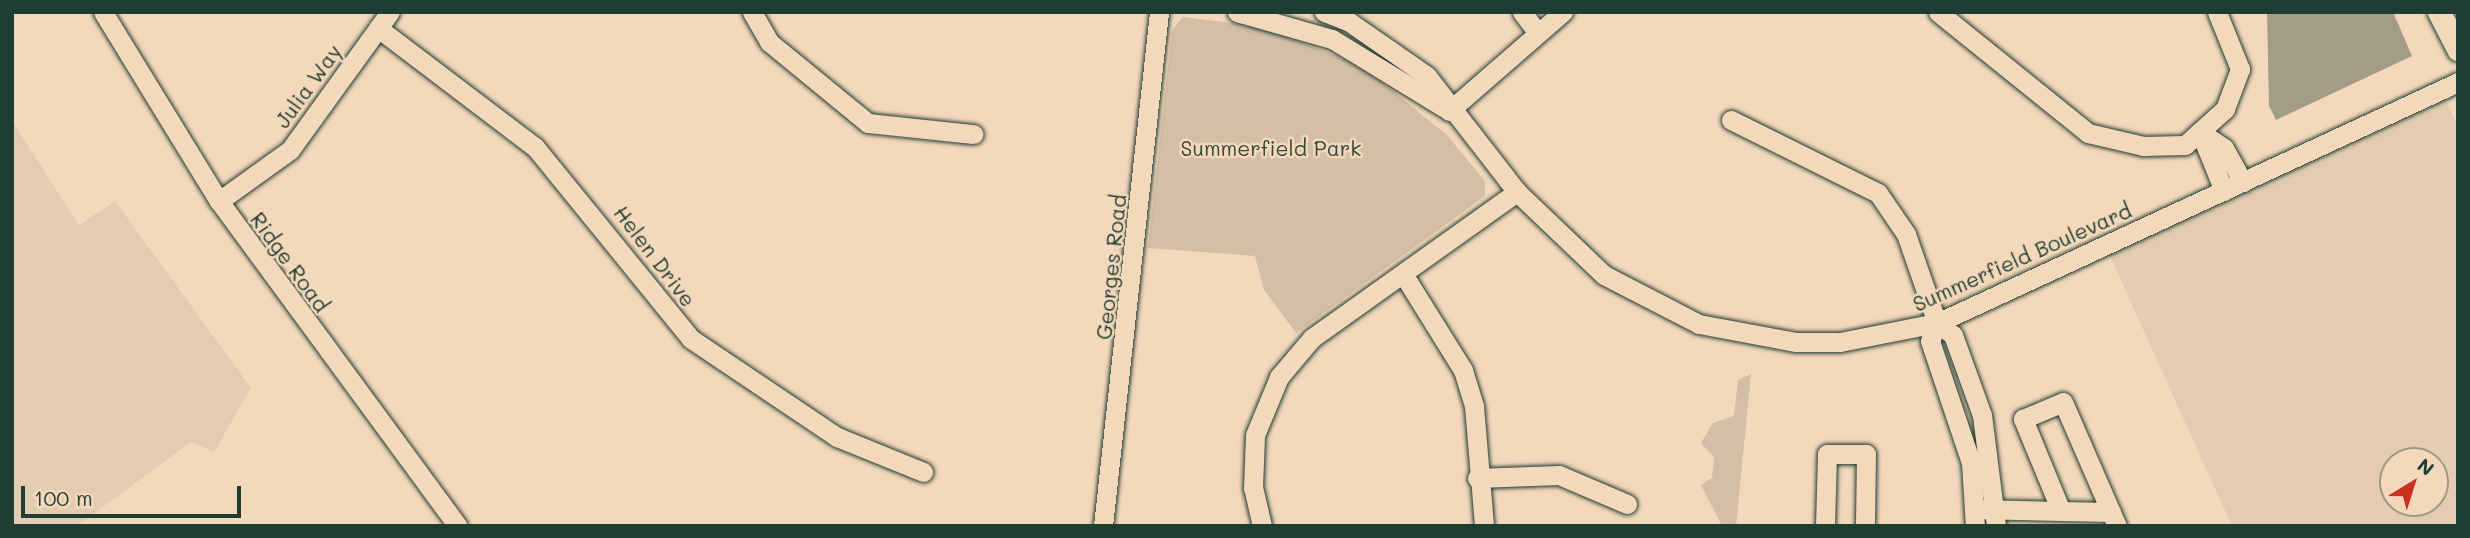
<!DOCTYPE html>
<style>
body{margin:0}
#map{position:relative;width:2470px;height:538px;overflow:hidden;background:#f4d8bb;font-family:Mali,sans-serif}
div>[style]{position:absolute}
.built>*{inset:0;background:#e3ccb0}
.green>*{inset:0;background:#d2bfa5}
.water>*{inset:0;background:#a39d87}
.roads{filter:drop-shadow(0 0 2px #1f3d34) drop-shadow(0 0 2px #1f3d34)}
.minor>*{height:19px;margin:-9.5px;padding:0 9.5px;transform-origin:9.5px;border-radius:9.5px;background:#f4d8bb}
.major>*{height:23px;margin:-11.5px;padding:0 11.5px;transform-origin:11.5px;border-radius:11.5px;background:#f4d8bb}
span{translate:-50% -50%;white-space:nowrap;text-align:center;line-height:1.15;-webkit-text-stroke:5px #f4d8bb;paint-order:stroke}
.street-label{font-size:21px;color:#1f3d34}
.park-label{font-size:21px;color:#314a3f}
.frame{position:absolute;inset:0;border:14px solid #1f3d34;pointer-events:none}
.north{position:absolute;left:2379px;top:447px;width:70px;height:70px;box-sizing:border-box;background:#f4d8bb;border:2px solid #9f9a85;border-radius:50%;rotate:38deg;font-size:19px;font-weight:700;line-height:28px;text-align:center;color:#1f3d34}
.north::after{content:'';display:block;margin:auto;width:24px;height:32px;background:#c8321e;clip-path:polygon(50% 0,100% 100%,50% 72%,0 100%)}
.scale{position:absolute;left:21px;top:486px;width:220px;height:32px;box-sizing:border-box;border:4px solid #1f3d34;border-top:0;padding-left:9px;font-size:21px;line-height:24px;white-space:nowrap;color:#1f3d34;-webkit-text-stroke:5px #f4d8bb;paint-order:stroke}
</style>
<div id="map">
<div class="built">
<div style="clip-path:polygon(evenodd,2442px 92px,2458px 126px,2458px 526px,2232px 526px,2109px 254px,2442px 92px,2393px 461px,2435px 461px,2435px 503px,2393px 503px,2393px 461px)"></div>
<div style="clip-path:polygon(12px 121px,79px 225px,115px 201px,251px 388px,214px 452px,191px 442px,77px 526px,12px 526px)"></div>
</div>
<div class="green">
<div style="clip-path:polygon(1183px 17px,1264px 27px,1362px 66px,1447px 135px,1485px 181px,1485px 196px,1296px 333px,1264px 290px,1255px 256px,1148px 248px,1172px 30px)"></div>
<div style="clip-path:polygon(1751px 374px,1736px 526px,1722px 526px,1701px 485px,1712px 478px,1714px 457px,1701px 443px,1713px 423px,1734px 416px,1738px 380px)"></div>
</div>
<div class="water">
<div style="clip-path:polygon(2267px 12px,2393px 12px,2412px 56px,2276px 120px,2269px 106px)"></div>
</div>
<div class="roads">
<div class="minor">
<div style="left:103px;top:12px;width:222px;rotate:58.5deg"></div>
<div style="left:219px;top:201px;width:403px;rotate:53.7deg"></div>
<div style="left:752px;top:12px;width:34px;rotate:60deg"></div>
<div style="left:769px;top:42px;width:128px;rotate:39.3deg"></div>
<div style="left:868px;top:123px;width:106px;rotate:6deg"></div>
<div style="left:1237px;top:12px;width:99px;rotate:15.9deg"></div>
<div style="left:1332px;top:39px;width:132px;rotate:31.4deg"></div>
<div style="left:1324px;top:12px;width:26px;rotate:21deg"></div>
<div style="left:1348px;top:21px;width:96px;rotate:34.8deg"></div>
<div style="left:1427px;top:76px;width:147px;rotate:52.2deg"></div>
<div style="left:1517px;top:192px;width:120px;rotate:43.7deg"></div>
<div style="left:1604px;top:275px;width:107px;rotate:27.3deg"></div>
<div style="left:1699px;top:324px;width:99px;rotate:10.5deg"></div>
<div style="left:1796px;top:342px;width:44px"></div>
<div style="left:1840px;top:342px;width:99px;rotate:-11.1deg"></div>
<div style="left:1937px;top:323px;width:574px;rotate:-24.82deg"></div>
<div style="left:1522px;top:12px;width:26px;rotate:53deg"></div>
<div style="left:1938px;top:12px;width:193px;rotate:38.9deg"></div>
<div style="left:2088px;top:133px;width:57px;rotate:13.3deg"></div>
<div style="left:2143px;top:146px;width:42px;rotate:-1.4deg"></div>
<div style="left:2185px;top:145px;width:54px;rotate:-42deg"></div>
<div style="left:2225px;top:109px;width:43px;rotate:-69.4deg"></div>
<div style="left:2240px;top:69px;width:61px;rotate:-112deg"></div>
<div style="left:378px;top:28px;width:197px;rotate:37.2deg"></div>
<div style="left:535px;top:147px;width:247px;rotate:50.9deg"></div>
<div style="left:691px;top:339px;width:176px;rotate:33.9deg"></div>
<div style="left:837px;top:437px;width:93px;rotate:22.1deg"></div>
<div style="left:1449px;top:111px;width:151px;rotate:-41deg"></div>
<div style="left:1731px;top:120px;width:164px;rotate:26.4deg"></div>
<div style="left:1878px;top:193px;width:50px;rotate:55.7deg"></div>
<div style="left:1906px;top:234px;width:94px;rotate:70.8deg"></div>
<div style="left:2224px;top:191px;width:64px;rotate:-112.1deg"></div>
<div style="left:2200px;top:132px;width:29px;rotate:34deg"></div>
<div style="left:2224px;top:148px;width:39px;rotate:61deg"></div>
<div style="left:219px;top:201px;width:87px;rotate:-35.7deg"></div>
<div style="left:290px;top:150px;width:170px;rotate:-54.1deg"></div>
<div style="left:1405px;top:277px;width:110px;rotate:58.1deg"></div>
<div style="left:1463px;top:370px;width:38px;rotate:73deg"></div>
<div style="left:1474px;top:406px;width:120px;rotate:85.2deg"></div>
<div style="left:1937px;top:323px;width:20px;rotate:37deg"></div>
<div style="left:1953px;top:335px;width:85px;rotate:70.1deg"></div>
<div style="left:1982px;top:415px;width:112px;rotate:82.8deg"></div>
<div style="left:1937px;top:323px;width:19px;rotate:111deg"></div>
<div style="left:1930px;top:341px;width:129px;rotate:71.4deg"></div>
<div style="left:1971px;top:463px;width:63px;rotate:86.4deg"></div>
<div style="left:1477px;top:478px;width:82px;rotate:-2.1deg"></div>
<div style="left:1559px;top:475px;width:74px;rotate:23.1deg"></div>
<div style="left:1975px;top:509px;width:86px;rotate:1.3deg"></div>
<div style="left:2061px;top:511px;width:100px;rotate:-112.4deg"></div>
<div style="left:2023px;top:419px;width:43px;rotate:-23deg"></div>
<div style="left:2063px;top:402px;width:135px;rotate:66.5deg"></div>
<div style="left:2061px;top:511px;width:50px;rotate:1.1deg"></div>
<div style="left:1103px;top:526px;width:517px;rotate:-83.78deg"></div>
<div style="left:1262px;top:526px;width:39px;rotate:-103deg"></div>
<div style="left:1253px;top:488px;width:53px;rotate:-87.8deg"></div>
<div style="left:1255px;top:435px;width:63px;rotate:-67.5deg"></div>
<div style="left:1279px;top:377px;width:51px;rotate:-49.8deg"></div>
<div style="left:1312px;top:338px;width:252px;rotate:-35.5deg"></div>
<div style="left:1825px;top:526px;width:72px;rotate:-88.4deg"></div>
<div style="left:1827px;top:454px;width:39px"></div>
<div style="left:1866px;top:454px;width:72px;rotate:90.8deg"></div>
</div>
<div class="major">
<div style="left:2439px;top:12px;width:42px;rotate:62.8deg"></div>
</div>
</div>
<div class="street-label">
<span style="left:308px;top:86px;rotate:-54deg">Julia Way</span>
<span style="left:655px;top:256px;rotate:53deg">Helen Drive</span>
<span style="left:2022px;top:257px;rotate:-24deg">Summerfield Boulevard</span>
<span style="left:290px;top:262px;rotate:54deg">Ridge Road</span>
<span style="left:1111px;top:267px;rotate:-84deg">Georges Road</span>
</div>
<div class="park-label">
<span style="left:1271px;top:148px">Summerfield Park</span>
</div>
<div class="frame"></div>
<div class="north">N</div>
<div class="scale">100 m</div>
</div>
